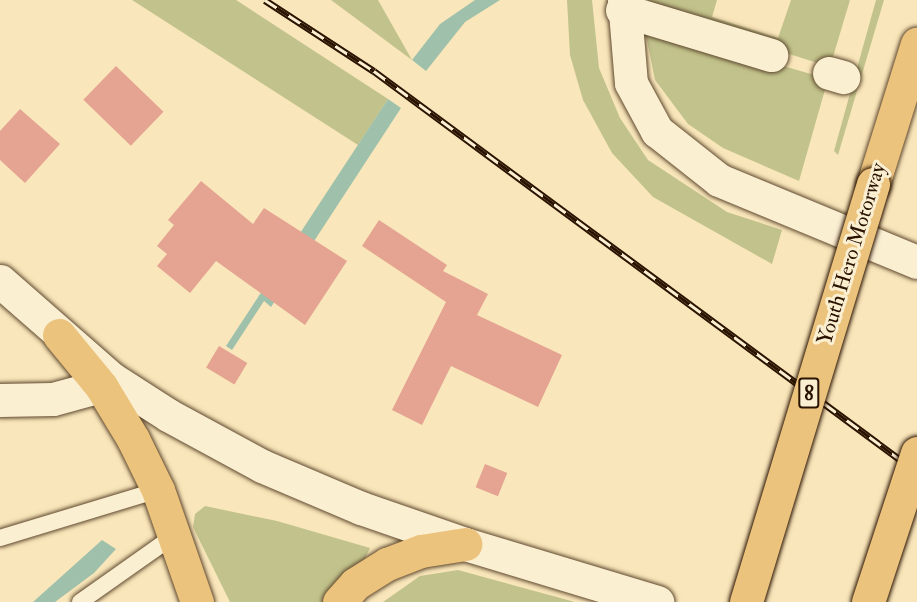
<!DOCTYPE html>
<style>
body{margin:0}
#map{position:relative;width:917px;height:602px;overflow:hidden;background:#f9e6ba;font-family:"IM FELL Double Pica",serif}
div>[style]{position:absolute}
.green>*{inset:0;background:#c2c38c}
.water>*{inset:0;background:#9fc0aa}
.building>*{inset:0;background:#e5a391;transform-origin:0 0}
.roads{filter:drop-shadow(0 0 2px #5e482e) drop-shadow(0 0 2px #5e482e)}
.lane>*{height:16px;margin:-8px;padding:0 8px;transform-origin:8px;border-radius:8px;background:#fbefd2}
.street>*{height:33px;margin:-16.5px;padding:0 16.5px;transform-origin:16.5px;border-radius:16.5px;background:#fbefd2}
.secondary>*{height:33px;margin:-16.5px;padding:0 16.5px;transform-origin:16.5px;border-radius:16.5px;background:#fbefd2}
.highway>*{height:33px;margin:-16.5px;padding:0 16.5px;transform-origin:16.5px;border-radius:16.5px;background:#ecc37d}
.rail>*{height:7px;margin-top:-3.5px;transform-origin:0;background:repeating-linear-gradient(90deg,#fbefd2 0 14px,#2a1300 0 28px);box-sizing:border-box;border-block:2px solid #2a1300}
.bridges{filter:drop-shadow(0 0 2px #2a1300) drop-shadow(0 0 2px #2a1300)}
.highway-bridge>*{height:33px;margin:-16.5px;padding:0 16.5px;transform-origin:16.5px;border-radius:16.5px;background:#ecc37d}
span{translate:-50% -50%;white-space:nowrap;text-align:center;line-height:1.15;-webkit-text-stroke:6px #fbefd2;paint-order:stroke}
.shield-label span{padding:2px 4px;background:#fbefd2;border:2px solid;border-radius:4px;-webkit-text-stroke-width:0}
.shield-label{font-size:20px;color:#2a1300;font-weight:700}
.street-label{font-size:21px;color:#2a1300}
</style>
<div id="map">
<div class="green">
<div style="clip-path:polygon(132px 0,236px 0,388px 99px,358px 145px)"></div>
<div style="clip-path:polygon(331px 0,378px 0,412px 60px)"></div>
<div style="clip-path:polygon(567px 0,592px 0,599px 68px,620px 118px,648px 160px,727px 212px,782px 230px,772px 264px,653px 197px,612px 153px,583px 100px,570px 55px)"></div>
<div style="clip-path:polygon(648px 0,717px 0,712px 17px,778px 38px,791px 0,850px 0,830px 67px,645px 8px)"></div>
<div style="clip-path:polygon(876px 0,884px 0,838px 155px,834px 151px)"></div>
<div style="clip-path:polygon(644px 25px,828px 79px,799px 181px,723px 148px,688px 124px,655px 80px)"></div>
<div style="clip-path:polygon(205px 506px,277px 521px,370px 548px,363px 563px,328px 602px,230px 602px,193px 527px,195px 514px)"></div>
<div style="clip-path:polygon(458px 570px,575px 602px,383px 602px,420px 576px)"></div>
</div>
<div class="water">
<div style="clip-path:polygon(475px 0,500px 0,465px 22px,426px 71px,412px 60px,440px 24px)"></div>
<div style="clip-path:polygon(388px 99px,401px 108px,271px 307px,264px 301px,232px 350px,226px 346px)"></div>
<div style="clip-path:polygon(102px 540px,116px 549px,94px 573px,55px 602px,33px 602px)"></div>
</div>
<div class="building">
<div style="left:116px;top:66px;width:66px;height:47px;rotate:44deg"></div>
<div style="clip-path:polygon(20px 109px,60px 144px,25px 183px,0 160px,0 131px)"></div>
<div style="clip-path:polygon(201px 181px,253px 224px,264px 208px,347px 261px,305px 325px,216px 261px,190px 293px,157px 266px,167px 254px,157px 246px,174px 225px,168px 220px)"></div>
<div style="clip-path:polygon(379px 220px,447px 265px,443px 271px,488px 294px,477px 315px,562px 355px,538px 407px,451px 366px,422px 425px,392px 410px,446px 302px,362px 246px)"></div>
<div style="left:219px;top:346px;width:33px;height:25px;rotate:31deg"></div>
<div style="left:485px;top:464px;width:24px;height:25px;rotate:22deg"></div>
</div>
<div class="roads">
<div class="lane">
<div style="left:0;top:538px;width:165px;rotate:-16.9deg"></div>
<div style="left:80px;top:602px;width:116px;rotate:-35.2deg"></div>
</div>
<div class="street">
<div style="left:624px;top:0;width:83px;rotate:85.2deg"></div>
<div style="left:631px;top:83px;width:55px;rotate:61.6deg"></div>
<div style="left:657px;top:131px;width:79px;rotate:38.3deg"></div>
<div style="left:719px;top:180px;width:214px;rotate:22.5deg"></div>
<div style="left:622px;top:10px;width:156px;rotate:16.8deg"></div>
<div style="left:829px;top:73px;width:15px;rotate:16deg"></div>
<div style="left:0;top:400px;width:53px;rotate:-1.1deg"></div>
<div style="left:53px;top:399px;width:50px;rotate:-15.2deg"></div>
</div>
<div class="secondary">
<div style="left:0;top:281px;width:149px;rotate:41.2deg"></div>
<div style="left:112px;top:379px;width:67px;rotate:32.7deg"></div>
<div style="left:168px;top:415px;width:107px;rotate:28.5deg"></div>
<div style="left:262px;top:466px;width:108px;rotate:23deg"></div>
<div style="left:361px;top:508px;width:110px;rotate:19.1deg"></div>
<div style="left:465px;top:544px;width:201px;rotate:16.8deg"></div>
</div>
<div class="highway">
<div style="left:873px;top:184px;width:147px;rotate:-72.6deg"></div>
<div style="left:59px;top:335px;width:66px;rotate:50.5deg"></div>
<div style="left:101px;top:386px;width:62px;rotate:58.9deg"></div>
<div style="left:133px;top:439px;width:57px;rotate:63.9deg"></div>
<div style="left:158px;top:490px;width:119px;rotate:70.8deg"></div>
<div style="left:339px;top:602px;width:24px;rotate:-48deg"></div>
<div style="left:355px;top:584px;width:38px;rotate:-32deg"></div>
<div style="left:387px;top:564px;width:36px;rotate:-21deg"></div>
<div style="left:421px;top:551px;width:45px;rotate:-9deg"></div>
</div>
</div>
<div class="rail">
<div style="left:265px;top:0;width:130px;rotate:33.1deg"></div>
<div style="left:374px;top:71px;width:675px;rotate:36.45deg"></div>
</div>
<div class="bridges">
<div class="highway-bridge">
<div style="left:746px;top:602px;width:437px;rotate:-73.1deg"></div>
<div style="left:868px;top:602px;width:157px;rotate:-71.8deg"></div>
</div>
</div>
<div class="shield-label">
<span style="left:809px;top:393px">8</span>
</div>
<div class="street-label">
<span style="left:852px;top:254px;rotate:-73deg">Youth Hero Motorway</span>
</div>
</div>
